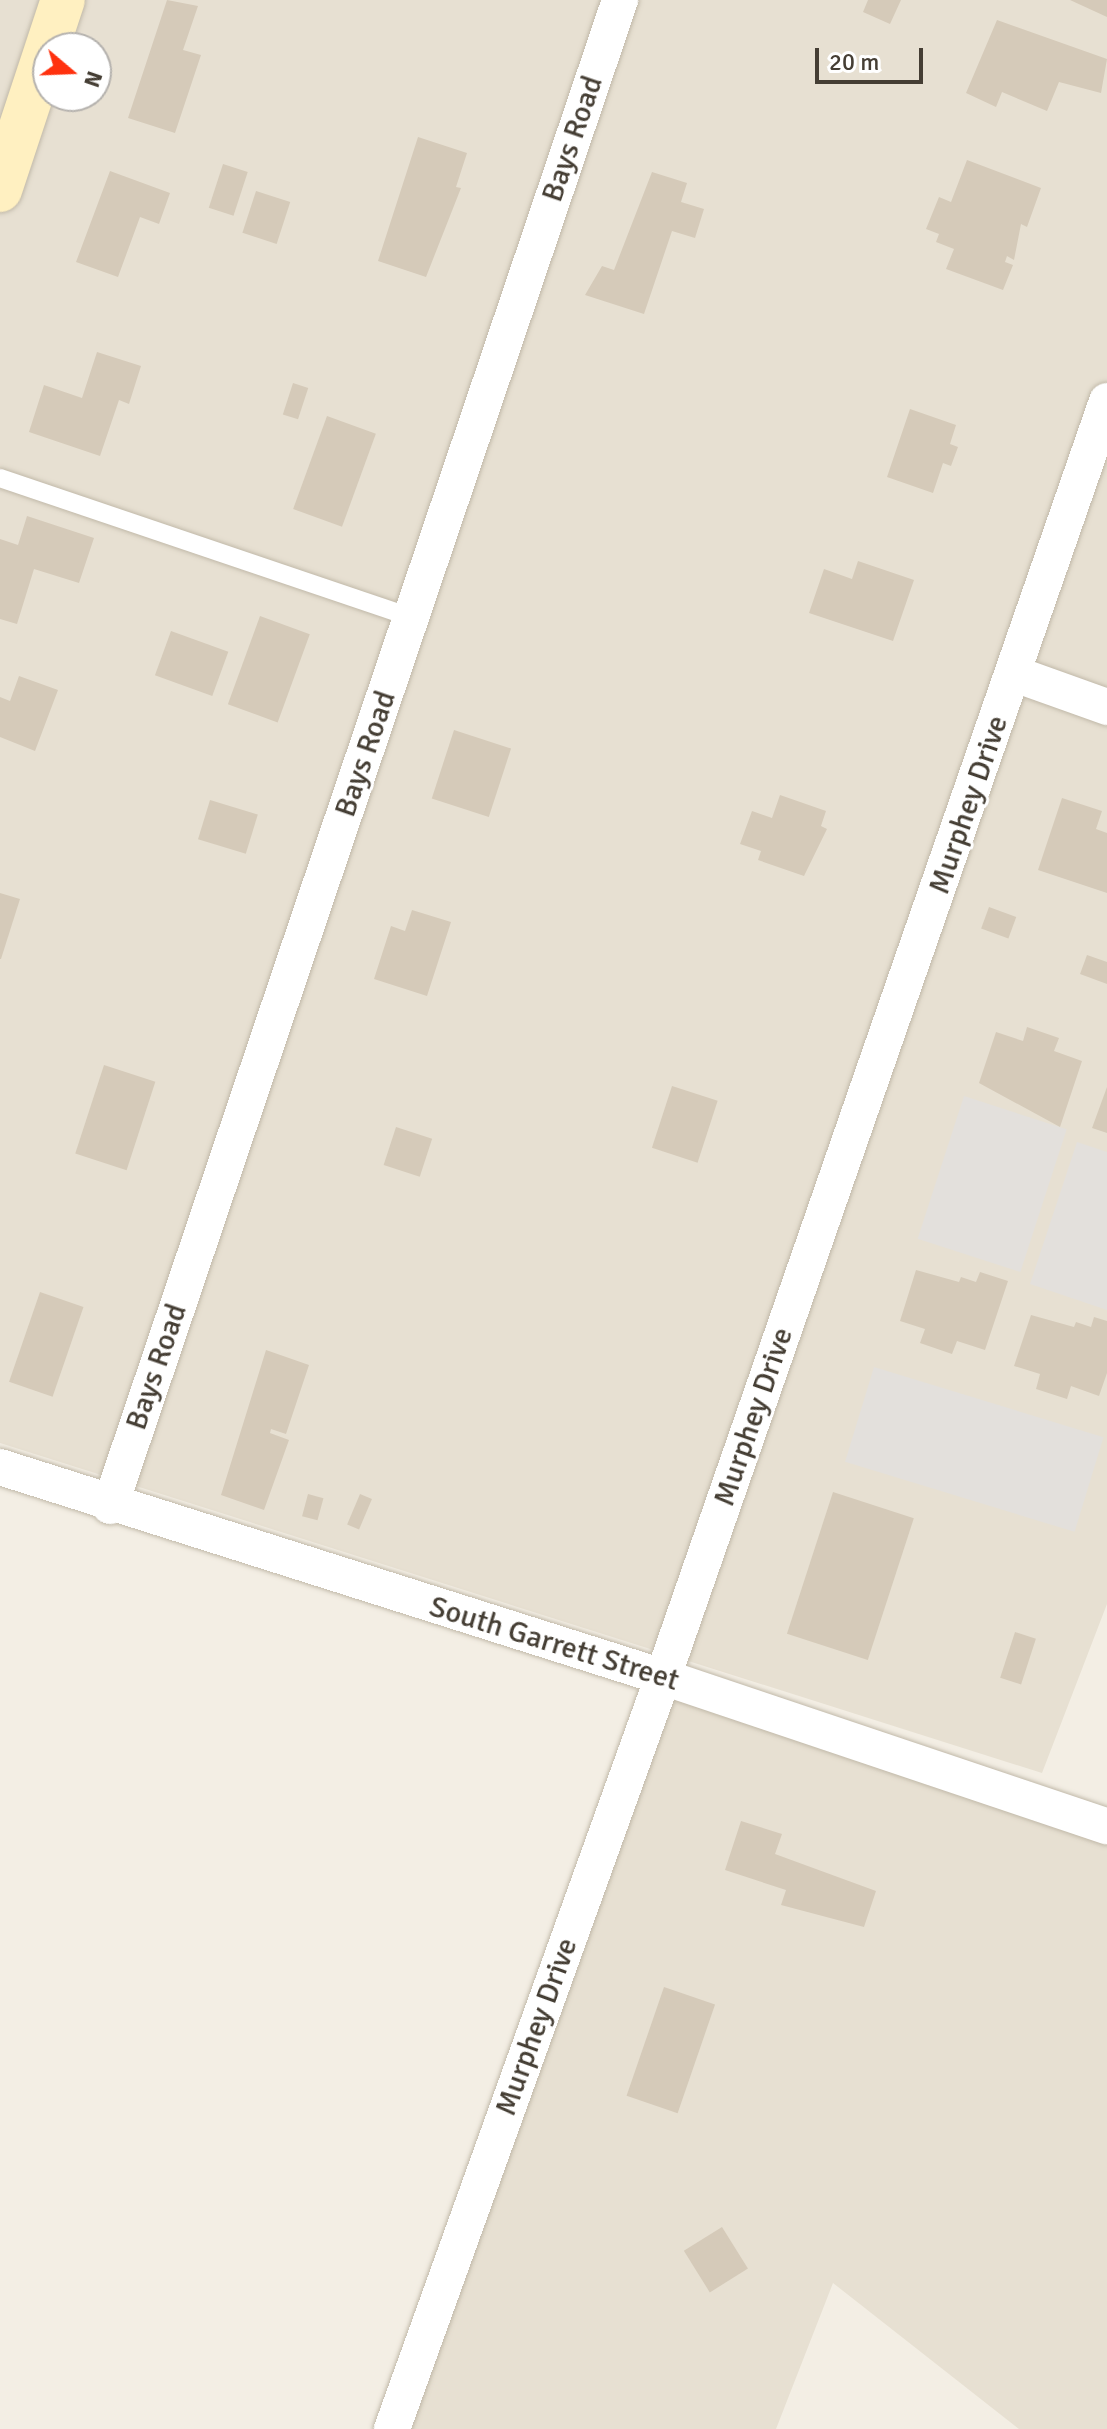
<!DOCTYPE html>
<style>
body{margin:0}
#map{position:relative;width:1107px;height:2429px;overflow:hidden;background:#f3eee4;font-family:Signika,sans-serif}
div>[style]{position:absolute}
.residential>*{inset:0;background:#e7e0d2}
.parking>*{inset:0;background:#e3e0dc;transform-origin:0 0}
.building>*{inset:0;background:#d5cab9;transform-origin:0 0}
.roads{filter:drop-shadow(0 0 2px #c1b9a9) drop-shadow(0 0 2px #c1b9a9)}
.lane>*{height:18px;margin:-9px;padding:0 9px;transform-origin:9px;border-radius:9px;background:#fff}
.street>*{height:36px;margin:-18px;padding:0 18px;transform-origin:18px;border-radius:18px;background:#fff}
.secondary>*{height:44px;margin:-22px;padding:0 22px;transform-origin:22px;border-radius:22px;background:#fff0c1}
span{translate:-50% -50%;white-space:nowrap;text-align:center;line-height:1.15;-webkit-text-stroke:6px #fff;paint-order:stroke}
.street-label{font-size:30px;color:#453e34}
.north{position:absolute;left:32px;top:32px;width:80px;height:80px;box-sizing:border-box;background:#fff;border:2px solid #b5b2ae;border-radius:50%;rotate:109deg;font-size:22px;font-weight:700;line-height:32px;text-align:center;color:#453e34}
.north::after{content:'';display:block;margin:auto;width:28px;height:36px;background:#ff310e;clip-path:polygon(50% 0,100% 100%,50% 72%,0 100%)}
.scale{position:absolute;left:815px;top:48px;width:108px;height:36px;box-sizing:border-box;border:4px solid #453e34;border-top:0;padding-left:10px;font-size:24px;line-height:28px;white-space:nowrap;color:#453e34;-webkit-text-stroke:6px #fff;paint-order:stroke}
</style>
<div id="map">
<div class="residential">
<div style="clip-path:polygon(evenodd,0 0,1107px 0,1107px 1604px,1042px 1773px,0 1443px,0 0,48px 48px,96px 48px,96px 96px,48px 96px,48px 48px)"></div>
<div style="clip-path:polygon(672px 1699px,1107px 1843px,1107px 2429px,1019px 2429px,833px 2283px,776px 2429px,411px 2429px)"></div>
</div>
<div class="parking">
<div style="left:964px;top:1096px;width:108px;height:150px;rotate:18deg"></div>
<div style="clip-path:polygon(1077px 1142px,1107px 1152px,1107px 1310px,1030px 1284px)"></div>
<div style="left:874px;top:1367px;width:240px;height:99px;rotate:17deg"></div>
</div>
<div class="building">
<div style="clip-path:polygon(167px 0,198px 6px,183px 50px,201px 55px,175px 133px,128px 118px)"></div>
<div style="clip-path:polygon(868px 0,901px 0,890px 24px,863px 12px)"></div>
<div style="clip-path:polygon(1070px 0,1107px 0,1107px 17px)"></div>
<div style="clip-path:polygon(997px 20px,1107px 59px,1101px 93px,1059px 82px,1047px 111px,1002px 92px,996px 107px,966px 93px)"></div>
<div style="clip-path:polygon(418px 137px,467px 153px,456px 187px,461px 188px,426px 277px,378px 261px)"></div>
<div style="clip-path:polygon(967px 160px,1041px 188px,1027px 227px,1021px 224px,1014px 260px,1007px 256px,1005px 262px,1013px 265px,1003px 290px,946px 269px,954px 249px,936px 242px,939px 234px,926px 229px,939px 197px,951px 202px)"></div>
<div style="left:223px;top:164px;width:26px;height:46px;rotate:18deg"></div>
<div style="clip-path:polygon(110px 171px,170px 193px,159px 224px,140px 217px,118px 277px,76px 262px)"></div>
<div style="clip-path:polygon(652px 172px,687px 183px,681px 202px,704px 209px,695px 238px,672px 231px,644px 314px,585px 295px,602px 266px,614px 270px)"></div>
<div style="left:256px;top:191px;width:36px;height:44px;rotate:18deg"></div>
<div style="clip-path:polygon(97px 352px,141px 366px,129px 404px,119px 400px,100px 456px,29px 432px,44px 385px,82px 398px)"></div>
<div style="left:293px;top:383px;width:16px;height:33px;rotate:18deg"></div>
<div style="clip-path:polygon(910px 409px,956px 425px,950px 444px,958px 447px,951px 466px,943px 463px,933px 493px,887px 477px)"></div>
<div style="left:327px;top:416px;width:52px;height:99px;rotate:20deg"></div>
<div style="clip-path:polygon(27px 516px,94px 538px,79px 583px,34px 569px,17px 624px,0 619px,0 539px,18px 545px)"></div>
<div style="clip-path:polygon(858px 561px,914px 580px,893px 641px,809px 613px,824px 569px,852px 579px)"></div>
<div style="left:260px;top:616px;width:53px;height:94px;rotate:20deg"></div>
<div style="left:171px;top:631px;width:61px;height:47px;rotate:20deg"></div>
<div style="clip-path:polygon(19px 676px,58px 690px,35px 751px,0 737px,0 697px,10px 701px)"></div>
<div style="left:454px;top:730px;width:60px;height:72px;rotate:18deg"></div>
<div style="clip-path:polygon(780px 795px,826px 811px,821px 826px,827px 829px,804px 876px,758px 860px,761px 851px,740px 844px,752px 811px,772px 818px)"></div>
<div style="clip-path:polygon(1062px 798px,1102px 811px,1096px 829px,1107px 833px,1107px 893px,1038px 870px)"></div>
<div style="left:210px;top:800px;width:50px;height:41px;rotate:17deg"></div>
<div style="clip-path:polygon(0 893px,20px 899px,1px 959px,0 959px)"></div>
<div style="left:989px;top:907px;width:29px;height:23px;rotate:20deg"></div>
<div style="clip-path:polygon(412px 910px,451px 922px,427px 996px,374px 979px,391px 926px,405px 931px)"></div>
<div style="clip-path:polygon(1087px 955px,1107px 962px,1107px 984px,1080px 974px)"></div>
<div style="clip-path:polygon(1027px 1027px,1059px 1038px,1054px 1051px,1082px 1061px,1060px 1127px,979px 1083px,996px 1032px,1023px 1041px)"></div>
<div style="left:104px;top:1065px;width:54px;height:93px;rotate:18deg"></div>
<div style="left:672px;top:1086px;width:48px;height:65px;rotate:18deg"></div>
<div style="clip-path:polygon(1107px 1087px,1107px 1133px,1092px 1128px)"></div>
<div style="left:396px;top:1127px;width:38px;height:40px;rotate:18deg"></div>
<div style="clip-path:polygon(916px 1270px,959px 1282px,961px 1277px,976px 1282px,980px 1272px,1008px 1281px,985px 1350px,957px 1341px,952px 1354px,920px 1343px,925px 1329px,900px 1321px)"></div>
<div style="left:40px;top:1292px;width:46px;height:95px;rotate:19deg"></div>
<div style="clip-path:polygon(1031px 1315px,1074px 1327px,1076px 1322px,1091px 1327px,1094px 1317px,1107px 1321px,1107px 1373px,1099px 1396px,1071px 1386px,1067px 1399px,1036px 1389px,1040px 1374px,1014px 1366px)"></div>
<div style="clip-path:polygon(266px 1350px,309px 1365px,286px 1434px,271px 1429px,270px 1433px,289px 1440px,264px 1510px,221px 1495px)"></div>
<div style="left:833px;top:1492px;width:85px;height:149px;rotate:18deg"></div>
<div style="left:308px;top:1494px;width:16px;height:23px;rotate:15deg"></div>
<div style="left:360px;top:1494px;width:13px;height:33px;rotate:23deg"></div>
<div style="left:1015px;top:1632px;width:22px;height:48px;rotate:18deg"></div>
<div style="clip-path:polygon(741px 1821px,782px 1834px,775px 1854px,876px 1891px,864px 1927px,781px 1905px,786px 1890px,725px 1870px)"></div>
<div style="left:664px;top:1987px;width:54px;height:115px;rotate:19deg"></div>
<div style="left:722px;top:2227px;width:49px;height:45px;rotate:58deg"></div>
</div>
<div class="roads">
<div class="lane">
<div style="left:0;top:478px;width:436px;rotate:18.7deg"></div>
</div>
<div class="street">
<div style="left:1015px;top:674px;width:98px;rotate:19.7deg"></div>
<div style="left:0;top:1467px;width:695px;rotate:17.58deg"></div>
<div style="left:663px;top:1677px;width:468px;rotate:18.6deg"></div>
<div style="left:110px;top:1506px;width:1590px;rotate:-71.29deg"></div>
<div style="left:392px;top:2429px;width:799px;rotate:-70.18deg"></div>
<div style="left:663px;top:1677px;width:1351px;rotate:-70.81deg"></div>
</div>
<div class="secondary">
<div style="left:0;top:190px;width:200px;rotate:-71.7deg"></div>
</div>
</div>
<div class="street-label">
<span style="left:573px;top:139px;rotate:-71deg">Bays Road</span>
<span style="left:366px;top:754px;rotate:-71deg">Bays Road</span>
<span style="left:969px;top:805px;rotate:-71deg">Murphey Drive</span>
<span style="left:157px;top:1367px;rotate:-71deg">Bays Road</span>
<span style="left:754px;top:1417px;rotate:-71deg">Murphey Drive</span>
<span style="left:554px;top:1644px;rotate:17deg">South Garrett Street</span>
<span style="left:537px;top:2027px;rotate:-70deg">Murphey Drive</span>
</div>
<div class="north">N</div>
<div class="scale">20 m</div>
</div>
